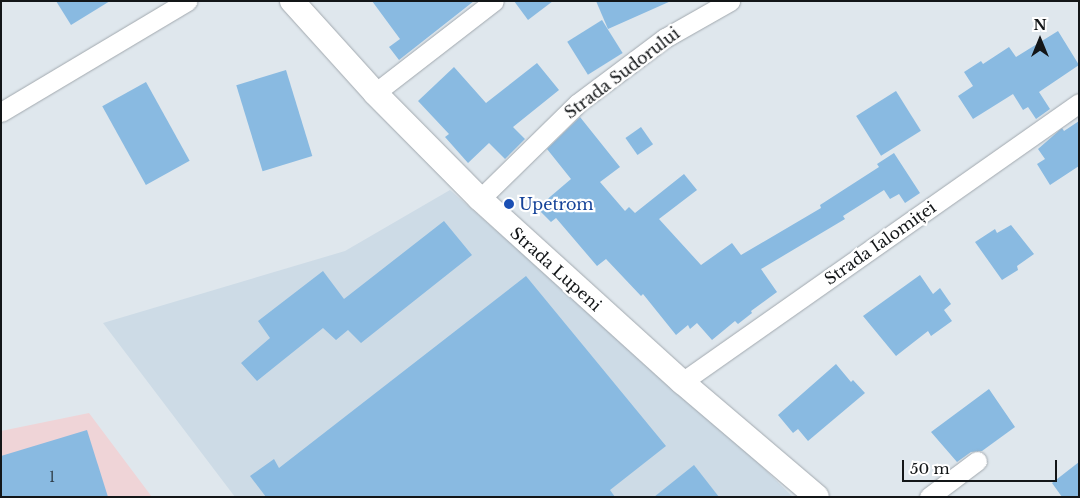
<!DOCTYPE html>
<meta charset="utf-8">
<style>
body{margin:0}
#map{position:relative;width:1080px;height:498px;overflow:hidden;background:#dfe7ed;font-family:"Libre Baskerville",serif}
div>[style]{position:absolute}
.commercial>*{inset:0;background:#efd4d7}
.built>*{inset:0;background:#cddbe6}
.building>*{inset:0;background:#89bae1;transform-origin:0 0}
.roads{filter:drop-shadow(0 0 1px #a1a8ae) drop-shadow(0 0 1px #a1a8ae)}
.minor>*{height:19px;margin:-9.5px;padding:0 9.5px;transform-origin:9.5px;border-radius:9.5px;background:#fff}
.tertiary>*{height:24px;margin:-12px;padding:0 12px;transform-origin:12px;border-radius:12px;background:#fff}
.dots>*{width:14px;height:14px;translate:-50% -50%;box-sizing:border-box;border:2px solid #fff;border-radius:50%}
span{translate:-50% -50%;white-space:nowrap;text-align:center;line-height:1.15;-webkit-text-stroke:4.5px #fff;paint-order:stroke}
.number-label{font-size:14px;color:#303f4a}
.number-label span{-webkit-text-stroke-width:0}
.street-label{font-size:16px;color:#131618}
.transit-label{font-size:16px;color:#164399}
.left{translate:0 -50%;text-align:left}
.frame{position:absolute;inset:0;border:2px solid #131618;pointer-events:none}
.north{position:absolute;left:1015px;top:15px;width:50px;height:50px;-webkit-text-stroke:4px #fff;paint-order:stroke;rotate:0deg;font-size:14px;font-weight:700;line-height:20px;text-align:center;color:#131618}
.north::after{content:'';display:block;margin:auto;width:18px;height:22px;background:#131618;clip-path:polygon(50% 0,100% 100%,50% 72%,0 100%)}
.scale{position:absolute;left:902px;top:460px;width:155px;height:22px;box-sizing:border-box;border:2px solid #131618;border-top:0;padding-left:6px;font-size:15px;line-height:18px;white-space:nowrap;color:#131618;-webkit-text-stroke:4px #fff;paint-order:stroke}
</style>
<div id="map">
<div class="commercial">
<div style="clip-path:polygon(89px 413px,152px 497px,1px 497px,1px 431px)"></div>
</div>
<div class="built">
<div style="clip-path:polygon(450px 190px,735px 440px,793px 497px,235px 497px,103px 323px,345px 251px)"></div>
</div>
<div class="building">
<div style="clip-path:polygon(56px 1px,110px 1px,71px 25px)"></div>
<div style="clip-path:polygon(372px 1px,474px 1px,399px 60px,389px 47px,400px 39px)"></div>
<div style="clip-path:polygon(514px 1px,553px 1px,528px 20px)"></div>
<div style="clip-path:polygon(596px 1px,671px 1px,608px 29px)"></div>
<div style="left:602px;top:20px;width:39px;height:41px;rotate:58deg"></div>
<div style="clip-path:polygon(1058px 31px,1079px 65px,1039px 92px,1050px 109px,1036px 119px,1028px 107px,1023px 110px,1013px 94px,973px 119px,958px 96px,973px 86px,964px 72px,981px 61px,983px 64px,1009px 47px,1016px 57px)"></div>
<div style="clip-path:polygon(537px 63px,559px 90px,513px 127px,525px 139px,505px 159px,489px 143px,468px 163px,445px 137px,449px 134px,418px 101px,454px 67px,486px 103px)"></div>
<div style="left:286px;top:70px;width:90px;height:52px;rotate:73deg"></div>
<div style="left:146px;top:82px;width:90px;height:50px;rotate:61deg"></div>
<div style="left:896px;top:91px;width:47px;height:47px;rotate:58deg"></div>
<div style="clip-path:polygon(580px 117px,620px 167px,600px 182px,625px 211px,629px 207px,635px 213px,684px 174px,697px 190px,659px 219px,701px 265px,732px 243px,741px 255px,821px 208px,820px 205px,879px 167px,877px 164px,894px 153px,920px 193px,905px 203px,899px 194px,890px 199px,884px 190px,843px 216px,845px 219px,761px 269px,777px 292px,751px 311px,752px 313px,738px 324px,735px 321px,712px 340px,697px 323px,690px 329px,688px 325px,676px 335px,643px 294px,641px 296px,606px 259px,597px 266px,556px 218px,551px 222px,537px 208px,571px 179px,547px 149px)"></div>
<div style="clip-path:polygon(1079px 121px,1079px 166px,1050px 185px,1037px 164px,1045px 159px,1038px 149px,1062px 128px,1064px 131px)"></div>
<div style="left:641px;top:127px;width:21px;height:19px;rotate:55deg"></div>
<div style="clip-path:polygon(444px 221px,472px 255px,361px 343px,348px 330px,336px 340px,323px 328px,257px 381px,241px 363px,270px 338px,258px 321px,323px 271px,344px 299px)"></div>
<div style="clip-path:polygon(1011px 225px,1034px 254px,1017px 266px,1018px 270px,1002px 280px,975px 242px,995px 229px,997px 233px)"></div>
<div style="clip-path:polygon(920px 275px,933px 294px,940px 288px,951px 304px,944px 310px,952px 321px,931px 336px,928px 331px,896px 356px,863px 316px)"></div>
<div style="clip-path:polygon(526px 276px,666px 446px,610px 490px,615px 497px,266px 497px,250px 476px,274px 459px,279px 468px)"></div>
<div style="clip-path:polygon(836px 364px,851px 382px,853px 380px,865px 393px,808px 441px,798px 429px,793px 433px,778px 415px)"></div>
<div style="clip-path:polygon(989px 389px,1015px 427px,982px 451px,971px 452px,957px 462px,931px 432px)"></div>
<div style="clip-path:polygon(87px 430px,108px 497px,1px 497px,1px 456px)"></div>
<div style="clip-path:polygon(1079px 462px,1079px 497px,1062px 497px,1052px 483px)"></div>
<div style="clip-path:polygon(694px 465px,719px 497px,654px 497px)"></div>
</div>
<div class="roads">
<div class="minor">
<div style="left:375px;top:93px;width:150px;rotate:-37.7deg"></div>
<div style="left:1px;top:112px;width:217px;rotate:-30.8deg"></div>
<div style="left:480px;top:199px;width:137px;rotate:-44.4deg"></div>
<div style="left:578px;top:103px;width:109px;rotate:-36.8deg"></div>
<div style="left:665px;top:38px;width:75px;rotate:-29.6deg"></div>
<div style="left:682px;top:382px;width:485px;rotate:-35.1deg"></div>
<div style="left:929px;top:497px;width:60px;rotate:-36.9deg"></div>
</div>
<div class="tertiary">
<div style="left:292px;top:1px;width:124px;rotate:47.9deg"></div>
<div style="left:375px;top:93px;width:149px;rotate:45.3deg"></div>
<div style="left:480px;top:199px;width:273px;rotate:42.2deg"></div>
<div style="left:682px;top:382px;width:177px;rotate:40.4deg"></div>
</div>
</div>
<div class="dots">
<div style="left:509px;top:204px;background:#1a4fb4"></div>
</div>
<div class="number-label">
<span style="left:52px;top:477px">1</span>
</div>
<div class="street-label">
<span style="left:622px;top:73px;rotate:-37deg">Strada Sudorului</span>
<span style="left:880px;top:243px;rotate:-35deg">Strada Ialomiței</span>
<span style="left:556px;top:269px;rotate:42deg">Strada Lupeni</span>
</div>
<div class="transit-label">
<span class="left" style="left:519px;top:204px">Upetrom</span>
</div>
<div class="frame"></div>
<div class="north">N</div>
<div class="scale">50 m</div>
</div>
